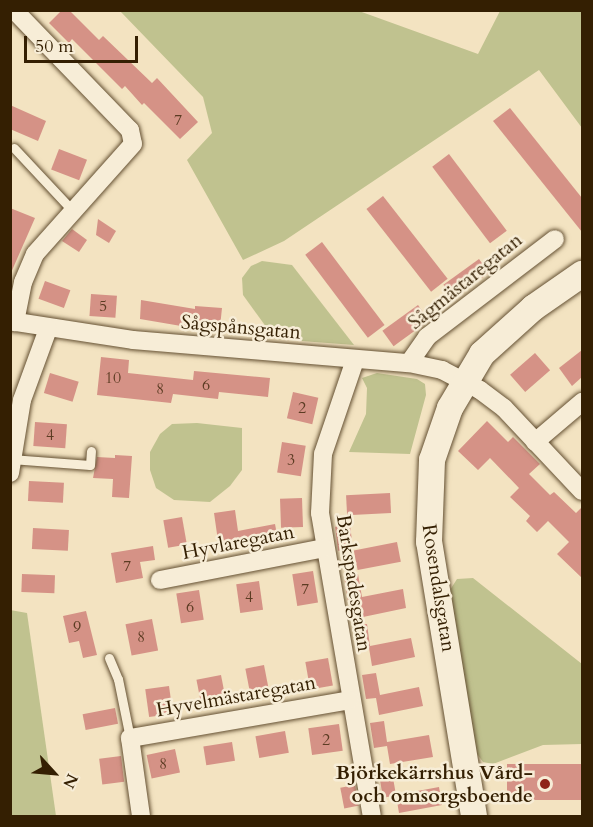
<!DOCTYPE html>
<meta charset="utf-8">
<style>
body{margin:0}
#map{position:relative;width:593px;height:827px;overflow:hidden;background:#f3e3c1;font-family:Cardo,serif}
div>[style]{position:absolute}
.green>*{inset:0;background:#c0c28f}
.building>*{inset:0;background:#d59286;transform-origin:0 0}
.roads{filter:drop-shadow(0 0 2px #645032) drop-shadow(0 0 2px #645032)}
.lane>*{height:9px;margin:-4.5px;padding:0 4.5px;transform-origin:4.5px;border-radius:4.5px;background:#f7edd7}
.street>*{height:18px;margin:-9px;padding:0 9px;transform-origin:9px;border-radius:9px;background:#f7edd7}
.secondary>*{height:26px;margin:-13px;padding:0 13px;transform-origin:13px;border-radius:13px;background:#f7edd7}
.dots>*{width:16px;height:16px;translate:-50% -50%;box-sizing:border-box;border:3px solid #f7edd7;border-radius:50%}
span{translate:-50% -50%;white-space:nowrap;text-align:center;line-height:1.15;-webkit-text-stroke:5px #f7edd7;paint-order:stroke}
.number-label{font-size:16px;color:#5c3c23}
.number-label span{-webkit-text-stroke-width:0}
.street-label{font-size:20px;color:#341f02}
.poi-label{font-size:20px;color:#341f02;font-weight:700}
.right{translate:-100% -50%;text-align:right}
.frame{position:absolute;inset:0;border:12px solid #341f02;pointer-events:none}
.north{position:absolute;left:24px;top:743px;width:60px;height:60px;-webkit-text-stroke:4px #f7edd7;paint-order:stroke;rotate:116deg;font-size:16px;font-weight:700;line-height:24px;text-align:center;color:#341f02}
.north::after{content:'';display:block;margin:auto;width:21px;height:27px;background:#341f02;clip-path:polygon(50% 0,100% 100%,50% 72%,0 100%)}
.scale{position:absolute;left:24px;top:36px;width:114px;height:27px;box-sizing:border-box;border:3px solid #341f02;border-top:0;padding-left:8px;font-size:18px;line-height:21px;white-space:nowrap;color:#341f02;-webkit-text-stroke:4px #f7edd7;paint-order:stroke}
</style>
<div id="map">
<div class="green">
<div style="clip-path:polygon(120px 11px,359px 11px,478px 54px,500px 11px,582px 11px,582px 128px,539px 70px,284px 241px,243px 260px,187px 160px,212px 133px,203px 97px)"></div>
<div style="clip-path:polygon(262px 261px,292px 265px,354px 345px,275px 339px,243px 295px,242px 278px,251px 266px)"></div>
<div style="clip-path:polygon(377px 373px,417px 379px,425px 384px,426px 395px,410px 454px,349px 452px,366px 414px,367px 388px,362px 378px)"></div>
<div style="clip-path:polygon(197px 423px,242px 428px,242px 470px,230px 486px,210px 502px,174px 500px,156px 488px,150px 470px,150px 452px,160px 434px,172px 424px)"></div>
<div style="clip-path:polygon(473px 578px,582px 664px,582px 744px,543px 745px,493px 764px,483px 762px,477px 754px,450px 590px,457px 579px)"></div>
<div style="clip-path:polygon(10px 610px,27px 613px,56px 816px,11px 816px)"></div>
</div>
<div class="building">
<div style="clip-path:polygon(62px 10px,69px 10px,99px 40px,103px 36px,152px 83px,157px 78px,198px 122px,180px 139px,144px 103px,142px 105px,125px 86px,122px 89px,72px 39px,69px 43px,49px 23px)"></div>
<div style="clip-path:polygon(10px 105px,46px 121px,38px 141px,10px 129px)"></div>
<div style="clip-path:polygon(510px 108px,582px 198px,582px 232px,493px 121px)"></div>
<div style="left:59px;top:149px;width:30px;height:22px;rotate:21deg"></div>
<div style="left:449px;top:154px;width:96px;height:21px;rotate:53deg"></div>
<div style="left:383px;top:196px;width:105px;height:21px;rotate:52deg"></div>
<div style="clip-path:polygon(10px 208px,35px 218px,10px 275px)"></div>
<div style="clip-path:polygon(98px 219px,116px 231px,109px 243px,96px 235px)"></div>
<div style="clip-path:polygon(72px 229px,87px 240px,79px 252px,62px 241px)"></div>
<div style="left:322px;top:242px;width:104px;height:21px;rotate:53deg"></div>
<div style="left:479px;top:259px;width:17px;height:44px;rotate:54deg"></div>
<div style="left:45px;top:281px;width:27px;height:19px;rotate:20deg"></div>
<div style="left:91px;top:294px;width:26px;height:22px;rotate:4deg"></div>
<div style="clip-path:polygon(141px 300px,195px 309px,195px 306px,222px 308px,220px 327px,187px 323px,187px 327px,140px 319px)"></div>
<div style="left:418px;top:305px;width:19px;height:44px;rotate:54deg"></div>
<div style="clip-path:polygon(582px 350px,582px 377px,572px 386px,559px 368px)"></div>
<div style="left:535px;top:353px;width:23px;height:33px;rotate:49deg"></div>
<div style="clip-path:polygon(101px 357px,129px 360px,128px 373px,193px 380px,194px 371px,270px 378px,268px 397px,219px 392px,218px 399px,173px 394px,171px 403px,97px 395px)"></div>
<div style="left:50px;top:373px;width:30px;height:21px;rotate:17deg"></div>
<div style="left:293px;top:392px;width:26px;height:27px;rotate:13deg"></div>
<div style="clip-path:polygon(487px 421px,508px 442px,513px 437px,540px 464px,529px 474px,550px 495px,554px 492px,576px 513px,582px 507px,582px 578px,557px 554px,569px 542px,548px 521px,537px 532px,526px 521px,530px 516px,510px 497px,519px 488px,490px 458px,478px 470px,458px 451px)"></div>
<div style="left:35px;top:422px;width:32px;height:24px;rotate:4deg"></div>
<div style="left:282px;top:442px;width:24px;height:31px;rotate:9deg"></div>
<div style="clip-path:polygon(115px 455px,132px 456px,129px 498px,112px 497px,113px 479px,93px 478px,97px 457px,115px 458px)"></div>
<div style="left:29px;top:481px;width:35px;height:20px;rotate:3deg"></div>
<div style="left:390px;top:493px;width:20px;height:44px;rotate:87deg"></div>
<div style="left:302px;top:498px;width:29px;height:22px;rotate:88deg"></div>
<div style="clip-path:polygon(235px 510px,238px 531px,275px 524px,278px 540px,219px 548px,214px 513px)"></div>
<div style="left:182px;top:517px;width:28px;height:19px;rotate:80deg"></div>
<div style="left:350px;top:525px;width:24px;height:15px;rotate:83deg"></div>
<div style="left:33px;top:528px;width:36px;height:21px;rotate:3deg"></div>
<div style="left:397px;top:542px;width:20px;height:44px;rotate:79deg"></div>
<div style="clip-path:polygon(153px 546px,155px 560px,140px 562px,143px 578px,116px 583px,111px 553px)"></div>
<div style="left:313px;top:571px;width:32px;height:21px;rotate:81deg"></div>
<div style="left:22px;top:574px;width:33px;height:18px;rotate:2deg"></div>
<div style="clip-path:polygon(358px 574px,362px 597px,403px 589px,406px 608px,363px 617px,359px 599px,348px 601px,344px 576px)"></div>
<div style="left:259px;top:581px;width:29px;height:23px;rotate:82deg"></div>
<div style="left:199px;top:590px;width:30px;height:23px;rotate:81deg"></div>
<div style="clip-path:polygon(86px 611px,97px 655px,83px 658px,79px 641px,69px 643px,63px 616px)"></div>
<div style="left:152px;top:619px;width:32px;height:27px;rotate:79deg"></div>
<div style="clip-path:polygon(367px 624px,370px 646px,411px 638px,415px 657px,372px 666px,369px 648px,357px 650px,353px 626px)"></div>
<div style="left:328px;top:658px;width:28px;height:23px;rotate:80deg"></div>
<div style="left:264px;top:665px;width:33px;height:19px;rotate:79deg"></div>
<div style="clip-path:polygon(376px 673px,380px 695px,419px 687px,423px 706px,379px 715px,376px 698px,366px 699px,362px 675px)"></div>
<div style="left:221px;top:675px;width:31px;height:25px;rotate:79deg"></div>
<div style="left:169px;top:686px;width:28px;height:24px;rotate:82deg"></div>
<div style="left:115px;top:708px;width:16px;height:33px;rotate:79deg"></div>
<div style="clip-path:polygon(384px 721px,387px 742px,429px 735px,433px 757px,390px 764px,387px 746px,374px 748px,370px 723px)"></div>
<div style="left:339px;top:724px;width:27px;height:31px;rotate:82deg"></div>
<div style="left:285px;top:731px;width:22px;height:30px;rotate:80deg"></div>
<div style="left:232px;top:742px;width:19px;height:29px;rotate:81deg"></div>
<div style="left:175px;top:749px;width:24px;height:29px;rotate:78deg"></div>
<div style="left:121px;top:756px;width:26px;height:22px;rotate:83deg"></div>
<div style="left:582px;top:764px;width:36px;height:75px;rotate:90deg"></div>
<div style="clip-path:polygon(392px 772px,396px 795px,439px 787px,442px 805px,399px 813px,396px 795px,383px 798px,379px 774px)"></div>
<div style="left:355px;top:785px;width:21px;height:15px;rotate:79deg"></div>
</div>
<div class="roads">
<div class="lane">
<div style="left:14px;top:148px;width:83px;rotate:46.9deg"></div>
<div style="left:11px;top:459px;width:79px;rotate:4.3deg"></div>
<div style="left:90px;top:465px;width:14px;rotate:-86deg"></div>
<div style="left:109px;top:658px;width:23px;rotate:67deg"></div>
<div style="left:118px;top:679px;width:60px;rotate:78.5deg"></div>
</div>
<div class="street">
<div style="left:14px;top:10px;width:167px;rotate:46deg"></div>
<div style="left:130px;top:130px;width:14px;rotate:78deg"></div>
<div style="left:133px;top:144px;width:147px;rotate:131.7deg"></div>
<div style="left:35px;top:254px;width:30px;rotate:113deg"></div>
<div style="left:23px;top:282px;width:41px;rotate:101.3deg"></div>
<div style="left:10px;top:321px;width:124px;rotate:8.8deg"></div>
<div style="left:133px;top:340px;width:277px;rotate:4.8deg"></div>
<div style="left:409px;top:363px;width:34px;rotate:12deg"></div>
<div style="left:442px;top:370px;width:43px;rotate:27.8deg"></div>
<div style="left:480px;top:390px;width:30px;rotate:37deg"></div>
<div style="left:504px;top:408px;width:114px;rotate:46.8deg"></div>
<div style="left:355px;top:360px;width:99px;rotate:108.8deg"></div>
<div style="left:323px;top:454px;width:59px;rotate:92.9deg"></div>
<div style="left:320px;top:513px;width:307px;rotate:80.3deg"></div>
<div style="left:409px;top:363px;width:32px;rotate:-55deg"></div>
<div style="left:427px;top:337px;width:161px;rotate:-37.4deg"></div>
<div style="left:535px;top:442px;width:62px;rotate:-40.4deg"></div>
<div style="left:10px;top:473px;width:74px;rotate:-80.7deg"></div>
<div style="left:22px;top:400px;width:76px;rotate:-69.9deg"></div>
<div style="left:160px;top:580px;width:167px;rotate:-11deg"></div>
<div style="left:141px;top:816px;width:79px;rotate:-98deg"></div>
<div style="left:130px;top:738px;width:223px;rotate:-9.8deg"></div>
</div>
<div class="secondary">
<div style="left:474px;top:816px;width:278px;rotate:-99.3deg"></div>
<div style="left:429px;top:542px;width:82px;rotate:-87.9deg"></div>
<div style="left:432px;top:460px;width:55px;rotate:-70.9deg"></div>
<div style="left:450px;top:408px;width:63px;rotate:-59.3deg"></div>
<div style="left:482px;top:354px;width:69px;rotate:-42deg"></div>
<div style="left:533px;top:308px;width:60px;rotate:-34.8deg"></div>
</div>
</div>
<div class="dots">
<div style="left:545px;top:784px;background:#8f2418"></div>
</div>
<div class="number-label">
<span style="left:178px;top:120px">7</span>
<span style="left:103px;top:306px">5</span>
<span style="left:113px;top:378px">10</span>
<span style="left:206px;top:385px">6</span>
<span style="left:160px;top:389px">8</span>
<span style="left:302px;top:408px">2</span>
<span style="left:50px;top:435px">4</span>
<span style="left:291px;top:460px">3</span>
<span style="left:127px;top:566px">7</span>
<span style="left:305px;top:589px">7</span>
<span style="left:249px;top:597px">4</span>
<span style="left:190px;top:607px">6</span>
<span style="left:77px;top:627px">9</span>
<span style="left:141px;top:637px">8</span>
<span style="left:326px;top:740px">2</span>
<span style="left:163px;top:764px">8</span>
</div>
<div class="street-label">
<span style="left:465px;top:281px;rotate:-39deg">Sågmästaregatan</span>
<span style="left:241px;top:327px;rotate:5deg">Sågspånsgatan</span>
<span style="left:238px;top:542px;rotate:-11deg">Hyvlaregatan</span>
<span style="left:354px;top:583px;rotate:81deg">Barkspadesgatan</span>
<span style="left:439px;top:588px;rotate:81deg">Rosendalsgatan</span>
<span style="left:236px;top:696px;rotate:-10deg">Hyvelmästaregatan</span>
</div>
<div class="poi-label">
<span class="right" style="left:533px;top:784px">Björkekärrshus Vård-<br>och omsorgsboende</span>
</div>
<div class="frame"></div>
<div class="north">N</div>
<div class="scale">50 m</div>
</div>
